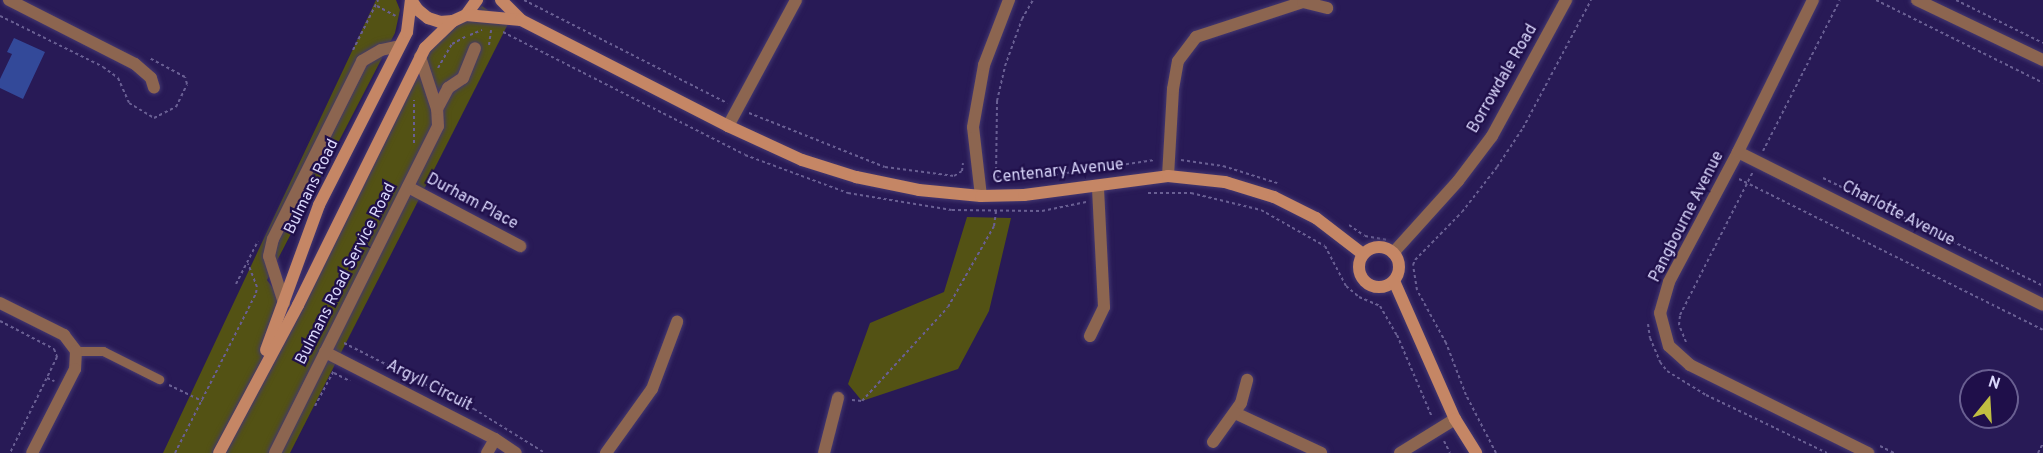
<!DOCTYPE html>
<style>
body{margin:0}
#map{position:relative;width:2043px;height:453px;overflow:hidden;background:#281a56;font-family:Overpass,sans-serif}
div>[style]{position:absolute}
.green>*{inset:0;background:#535214}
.building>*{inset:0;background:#334999}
.path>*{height:2px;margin-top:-1px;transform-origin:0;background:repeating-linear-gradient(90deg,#695f93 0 3px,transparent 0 6px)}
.roads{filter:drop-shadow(0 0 2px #443870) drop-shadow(0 0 2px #443870)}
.lane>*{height:9px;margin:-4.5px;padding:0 4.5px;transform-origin:4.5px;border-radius:4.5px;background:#8c6550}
.street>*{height:12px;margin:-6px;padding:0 6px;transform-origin:6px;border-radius:6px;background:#8c6550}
.secondary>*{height:12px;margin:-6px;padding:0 6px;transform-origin:6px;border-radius:6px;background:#c58665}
.secondary>.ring{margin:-6px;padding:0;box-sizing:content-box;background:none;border:12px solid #c58665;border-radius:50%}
span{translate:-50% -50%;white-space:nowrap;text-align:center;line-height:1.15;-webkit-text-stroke:4.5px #1f0f4a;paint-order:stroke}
.street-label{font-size:16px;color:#d9d6fb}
.north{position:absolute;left:1959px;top:369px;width:60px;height:60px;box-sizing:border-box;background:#1f0f4a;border:2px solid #695f91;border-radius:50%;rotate:18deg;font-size:16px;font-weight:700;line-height:24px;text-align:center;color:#d9d6fb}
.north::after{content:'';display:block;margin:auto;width:21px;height:27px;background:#c0be41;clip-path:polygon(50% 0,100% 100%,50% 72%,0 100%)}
</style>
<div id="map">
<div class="green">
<div style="clip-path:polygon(376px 0,396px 0,400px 10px,395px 33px,267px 280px,284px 303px,249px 393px,219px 453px,163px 453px)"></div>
<div style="clip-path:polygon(482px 6px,508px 24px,290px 453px,221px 453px,424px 58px,450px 27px)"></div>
<div style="clip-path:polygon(967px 217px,1011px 218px,989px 311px,958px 369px,862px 401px,848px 384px,870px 323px,944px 292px)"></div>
</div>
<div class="building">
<div style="clip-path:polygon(14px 38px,45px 52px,23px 99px,0 88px,0 79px,12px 54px,7px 52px)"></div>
</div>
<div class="path">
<div style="left:524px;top:0;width:228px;rotate:26.9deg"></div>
<div style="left:1876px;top:0;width:186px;rotate:26.4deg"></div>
<div style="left:1956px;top:0;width:97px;rotate:26.3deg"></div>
<div style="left:377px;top:6px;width:21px;rotate:28deg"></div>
<div style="left:0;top:16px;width:115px;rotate:26.3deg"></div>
<div style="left:103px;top:67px;width:19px;rotate:36deg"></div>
<div style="left:118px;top:78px;width:27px;rotate:66deg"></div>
<div style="left:129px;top:103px;width:29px;rotate:31deg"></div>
<div style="left:154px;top:118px;width:25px;rotate:-27deg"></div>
<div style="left:176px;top:107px;width:25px;rotate:-64deg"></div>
<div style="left:187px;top:84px;width:7px;rotate:-106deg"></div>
<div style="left:185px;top:77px;width:40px;rotate:-152deg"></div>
<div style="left:503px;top:32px;width:271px;rotate:26.9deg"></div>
<div style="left:745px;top:155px;width:110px;rotate:20.3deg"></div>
<div style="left:848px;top:193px;width:105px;rotate:9.3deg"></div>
<div style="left:952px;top:210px;width:90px;rotate:0.6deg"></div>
<div style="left:1042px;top:211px;width:45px;rotate:-11.6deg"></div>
<div style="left:470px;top:35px;width:13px;rotate:-23deg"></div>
<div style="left:452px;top:44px;width:15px;rotate:-28deg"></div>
<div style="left:489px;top:45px;width:15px;rotate:-82deg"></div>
<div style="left:353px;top:50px;width:56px;rotate:-63.4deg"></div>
<div style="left:438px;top:68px;width:28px;rotate:-60deg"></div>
<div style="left:749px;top:113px;width:146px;rotate:21.7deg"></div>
<div style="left:885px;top:167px;width:70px;rotate:7.4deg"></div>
<div style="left:954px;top:176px;width:9px;rotate:-32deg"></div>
<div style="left:962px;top:171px;width:8px;rotate:-83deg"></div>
<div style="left:414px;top:143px;width:43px;rotate:-90deg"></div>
<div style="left:1763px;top:151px;width:169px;rotate:-63deg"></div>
<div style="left:1181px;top:160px;width:42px;rotate:8.1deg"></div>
<div style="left:1223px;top:166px;width:57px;rotate:17.5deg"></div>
<div style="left:991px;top:176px;width:28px;rotate:8deg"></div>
<div style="left:1019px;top:180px;width:137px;rotate:-8.4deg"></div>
<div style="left:996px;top:176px;width:75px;rotate:-89.2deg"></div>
<div style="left:997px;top:101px;width:36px;rotate:-77deg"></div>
<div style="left:1005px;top:66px;width:50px;rotate:-70.1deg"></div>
<div style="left:1022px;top:19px;width:22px;rotate:-60deg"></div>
<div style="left:1823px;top:178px;width:245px;rotate:26.1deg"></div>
<div style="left:1739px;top:179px;width:339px;rotate:26.4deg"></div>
<div style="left:1148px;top:193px;width:43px"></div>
<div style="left:1191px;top:193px;width:72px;rotate:13.7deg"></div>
<div style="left:1261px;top:210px;width:73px;rotate:29.4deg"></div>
<div style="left:1325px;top:246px;width:45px;rotate:62.3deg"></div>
<div style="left:1346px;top:286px;width:17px;rotate:40deg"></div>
<div style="left:1359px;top:297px;width:23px;rotate:23deg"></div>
<div style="left:1380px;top:306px;width:34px;rotate:60deg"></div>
<div style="left:1397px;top:335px;width:89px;rotate:66.9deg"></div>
<div style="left:1349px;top:225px;width:19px;rotate:35deg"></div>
<div style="left:1365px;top:236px;width:23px;rotate:10deg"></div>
<div style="left:236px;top:284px;width:48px;rotate:-62.9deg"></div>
<div style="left:0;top:321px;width:61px;rotate:27.4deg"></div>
<div style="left:54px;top:349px;width:9px;rotate:69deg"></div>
<div style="left:57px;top:357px;width:107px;rotate:116.1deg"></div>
<div style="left:1648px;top:324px;width:14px;rotate:82deg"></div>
<div style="left:1650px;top:338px;width:26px;rotate:67deg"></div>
<div style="left:1660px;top:362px;width:11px;rotate:52deg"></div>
<div style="left:1667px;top:371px;width:46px;rotate:31.6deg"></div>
<div style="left:1706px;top:395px;width:134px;rotate:25.6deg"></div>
<div style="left:1686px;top:342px;width:18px;rotate:-112deg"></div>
<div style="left:1679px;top:325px;width:10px;rotate:-84deg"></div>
<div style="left:1680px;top:315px;width:161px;rotate:-63deg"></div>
<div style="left:344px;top:343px;width:146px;rotate:26.9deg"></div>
<div style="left:474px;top:409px;width:84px;rotate:31.8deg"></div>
<div style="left:334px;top:373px;width:18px;rotate:27deg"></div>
<div style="left:47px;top:378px;width:8px;rotate:23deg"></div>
<div style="left:169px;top:385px;width:37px;rotate:26deg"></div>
<div style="left:852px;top:400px;width:10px;rotate:6deg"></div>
<div style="left:862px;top:401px;width:127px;rotate:-47.5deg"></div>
<div style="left:948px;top:307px;width:93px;rotate:-60.4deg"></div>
<div style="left:994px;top:226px;width:15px;rotate:-82deg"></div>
<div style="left:315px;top:406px;width:40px;rotate:-62deg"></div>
<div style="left:1444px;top:441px;width:13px;rotate:63deg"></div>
<div style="left:1880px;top:446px;width:16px;rotate:27deg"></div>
<div style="left:175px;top:453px;width:179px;rotate:-63.1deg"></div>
<div style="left:256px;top:293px;width:6px;rotate:-81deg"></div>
<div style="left:257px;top:287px;width:25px;rotate:-111deg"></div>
<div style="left:1496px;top:453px;width:65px;rotate:-117.3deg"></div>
<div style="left:1466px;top:395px;width:56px;rotate:-111deg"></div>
<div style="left:1446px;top:343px;width:60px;rotate:-118.7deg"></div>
<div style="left:1417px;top:290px;width:25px;rotate:-99deg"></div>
<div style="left:1413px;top:265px;width:5px;rotate:-68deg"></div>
<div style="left:1415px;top:260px;width:67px;rotate:-45.6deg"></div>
<div style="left:1462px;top:212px;width:57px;rotate:-52.1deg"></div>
<div style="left:1497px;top:167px;width:47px;rotate:-56.3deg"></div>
<div style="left:1523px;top:128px;width:145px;rotate:-62deg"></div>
<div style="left:2038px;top:453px;width:11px;rotate:-63deg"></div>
</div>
<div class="roads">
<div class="lane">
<div style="left:76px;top:351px;width:27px"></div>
<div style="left:103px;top:351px;width:63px;rotate:26.6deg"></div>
</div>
<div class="street">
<div style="left:9px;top:0;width:141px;rotate:26.9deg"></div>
<div style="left:135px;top:64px;width:21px;rotate:41deg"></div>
<div style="left:151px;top:78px;width:10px;rotate:73deg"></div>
<div style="left:1813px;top:0;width:169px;rotate:116.3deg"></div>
<div style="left:1738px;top:152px;width:147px;rotate:118deg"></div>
<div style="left:1669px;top:282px;width:32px;rotate:106deg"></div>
<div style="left:1660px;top:313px;width:34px;rotate:75deg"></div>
<div style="left:1669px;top:346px;width:28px;rotate:42deg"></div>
<div style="left:1690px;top:365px;width:199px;rotate:26.3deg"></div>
<div style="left:1917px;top:0;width:140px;rotate:25.5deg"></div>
<div style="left:437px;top:109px;width:24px;rotate:-62deg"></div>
<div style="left:448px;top:88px;width:18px;rotate:-34deg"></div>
<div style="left:463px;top:78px;width:32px;rotate:-68deg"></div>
<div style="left:728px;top:126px;width:143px;rotate:-61.6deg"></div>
<div style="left:1738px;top:152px;width:341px;rotate:26.6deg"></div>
<div style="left:1168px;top:176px;width:87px;rotate:-86.7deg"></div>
<div style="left:1173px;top:89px;width:28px;rotate:-80deg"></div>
<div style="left:1178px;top:61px;width:30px;rotate:-53deg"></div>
<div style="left:1196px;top:37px;width:113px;rotate:-18.1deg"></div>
<div style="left:1303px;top:2px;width:25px;rotate:14deg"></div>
<div style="left:408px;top:187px;width:127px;rotate:27.8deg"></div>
<div style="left:981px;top:196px;width:69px;rotate:-96.6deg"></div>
<div style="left:973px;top:127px;width:63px;rotate:-79.9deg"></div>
<div style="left:984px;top:65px;width:70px;rotate:-69deg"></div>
<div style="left:1393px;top:253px;width:97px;rotate:-47.9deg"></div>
<div style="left:1458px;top:181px;width:56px;rotate:-52.9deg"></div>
<div style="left:1492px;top:136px;width:155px;rotate:-61.4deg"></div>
<div style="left:0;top:303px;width:72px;rotate:26.6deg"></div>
<div style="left:64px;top:335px;width:20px;rotate:53deg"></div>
<div style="left:76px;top:351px;width:18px;rotate:93deg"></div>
<div style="left:75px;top:369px;width:94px;rotate:117.1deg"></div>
<div style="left:284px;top:303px;width:49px;rotate:-107.7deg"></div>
<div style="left:269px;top:256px;width:17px;rotate:-77deg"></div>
<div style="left:273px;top:239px;width:199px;rotate:-63.4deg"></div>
<div style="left:362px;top:61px;width:22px;rotate:-30deg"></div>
<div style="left:381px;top:50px;width:19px;rotate:-12deg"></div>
<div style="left:1090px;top:336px;width:32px;rotate:-64deg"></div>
<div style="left:1104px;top:307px;width:120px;rotate:-92.9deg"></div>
<div style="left:325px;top:352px;width:191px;rotate:27.1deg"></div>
<div style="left:495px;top:439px;width:25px;rotate:34deg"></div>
<div style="left:1235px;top:413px;width:95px;rotate:24.9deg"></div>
<div style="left:1213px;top:442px;width:48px;rotate:-54.3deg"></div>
<div style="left:1241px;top:403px;width:24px;rotate:-75deg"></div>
<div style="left:275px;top:453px;width:365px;rotate:-63.5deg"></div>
<div style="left:438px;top:126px;width:17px;rotate:-93deg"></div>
<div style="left:437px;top:109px;width:55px;rotate:-108.1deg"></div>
<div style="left:487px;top:453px;width:16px;rotate:-60deg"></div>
<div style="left:606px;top:453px;width:79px;rotate:-54.3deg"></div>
<div style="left:652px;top:389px;width:72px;rotate:-69.5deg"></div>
<div style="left:824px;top:453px;width:57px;rotate:-75.7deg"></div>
<div style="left:1400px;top:453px;width:65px;rotate:-31.7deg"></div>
</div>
<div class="secondary">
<div style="left:411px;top:0;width:12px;rotate:55deg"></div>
<div style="left:418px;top:10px;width:13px;rotate:39deg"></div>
<div style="left:428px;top:18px;width:13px;rotate:18deg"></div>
<div style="left:440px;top:22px;width:13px;rotate:-4deg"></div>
<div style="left:453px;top:21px;width:14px;rotate:-25deg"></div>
<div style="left:466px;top:15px;width:19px;rotate:-54deg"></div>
<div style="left:501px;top:0;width:28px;rotate:45deg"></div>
<div style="left:466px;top:15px;width:55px;rotate:5.2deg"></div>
<div style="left:521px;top:20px;width:233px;rotate:27.1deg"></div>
<div style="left:728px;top:126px;width:81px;rotate:24.7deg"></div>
<div style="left:802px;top:160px;width:57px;rotate:17.5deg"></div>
<div style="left:856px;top:177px;width:64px;rotate:11.7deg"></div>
<div style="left:919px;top:190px;width:62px;rotate:5.5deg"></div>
<div style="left:981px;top:196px;width:43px;rotate:-1.3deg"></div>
<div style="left:1024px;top:195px;width:145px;rotate:-7.5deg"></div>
<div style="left:1168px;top:176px;width:57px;rotate:6deg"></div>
<div style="left:1225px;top:182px;width:51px;rotate:17deg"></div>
<div style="left:1274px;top:197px;width:47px;rotate:26.6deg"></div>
<div style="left:1316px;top:218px;width:59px;rotate:37.5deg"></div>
<div class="ring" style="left:1359px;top:247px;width:28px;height:28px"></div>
<div style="left:1394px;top:281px;width:151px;rotate:66.2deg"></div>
<div style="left:1455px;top:419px;width:40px;rotate:58deg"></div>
<div style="left:266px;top:350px;width:154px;rotate:-69.9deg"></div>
<div style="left:319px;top:205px;width:194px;rotate:-63deg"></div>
<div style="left:407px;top:32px;width:32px;rotate:-83deg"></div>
<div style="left:219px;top:453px;width:168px;rotate:-61.9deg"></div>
<div style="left:298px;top:305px;width:287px;rotate:-63.7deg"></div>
<div style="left:425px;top:48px;width:39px;rotate:-44deg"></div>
</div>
</div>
<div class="street-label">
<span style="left:1503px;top:79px;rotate:-60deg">Borrowdale Road</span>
<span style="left:1058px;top:172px;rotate:-6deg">Centenary Avenue</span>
<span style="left:312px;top:187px;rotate:-64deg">Bulmans Road</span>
<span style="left:472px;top:202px;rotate:28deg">Durham Place</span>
<span style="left:1898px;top:214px;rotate:27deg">Charlotte Avenue</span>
<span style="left:1687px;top:217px;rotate:-63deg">Pangbourne Avenue</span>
<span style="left:346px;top:274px;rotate:-63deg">Bulmans Road Service Road</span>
<span style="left:429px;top:386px;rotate:27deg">Argyll Circuit</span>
</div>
<div class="north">N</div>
</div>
